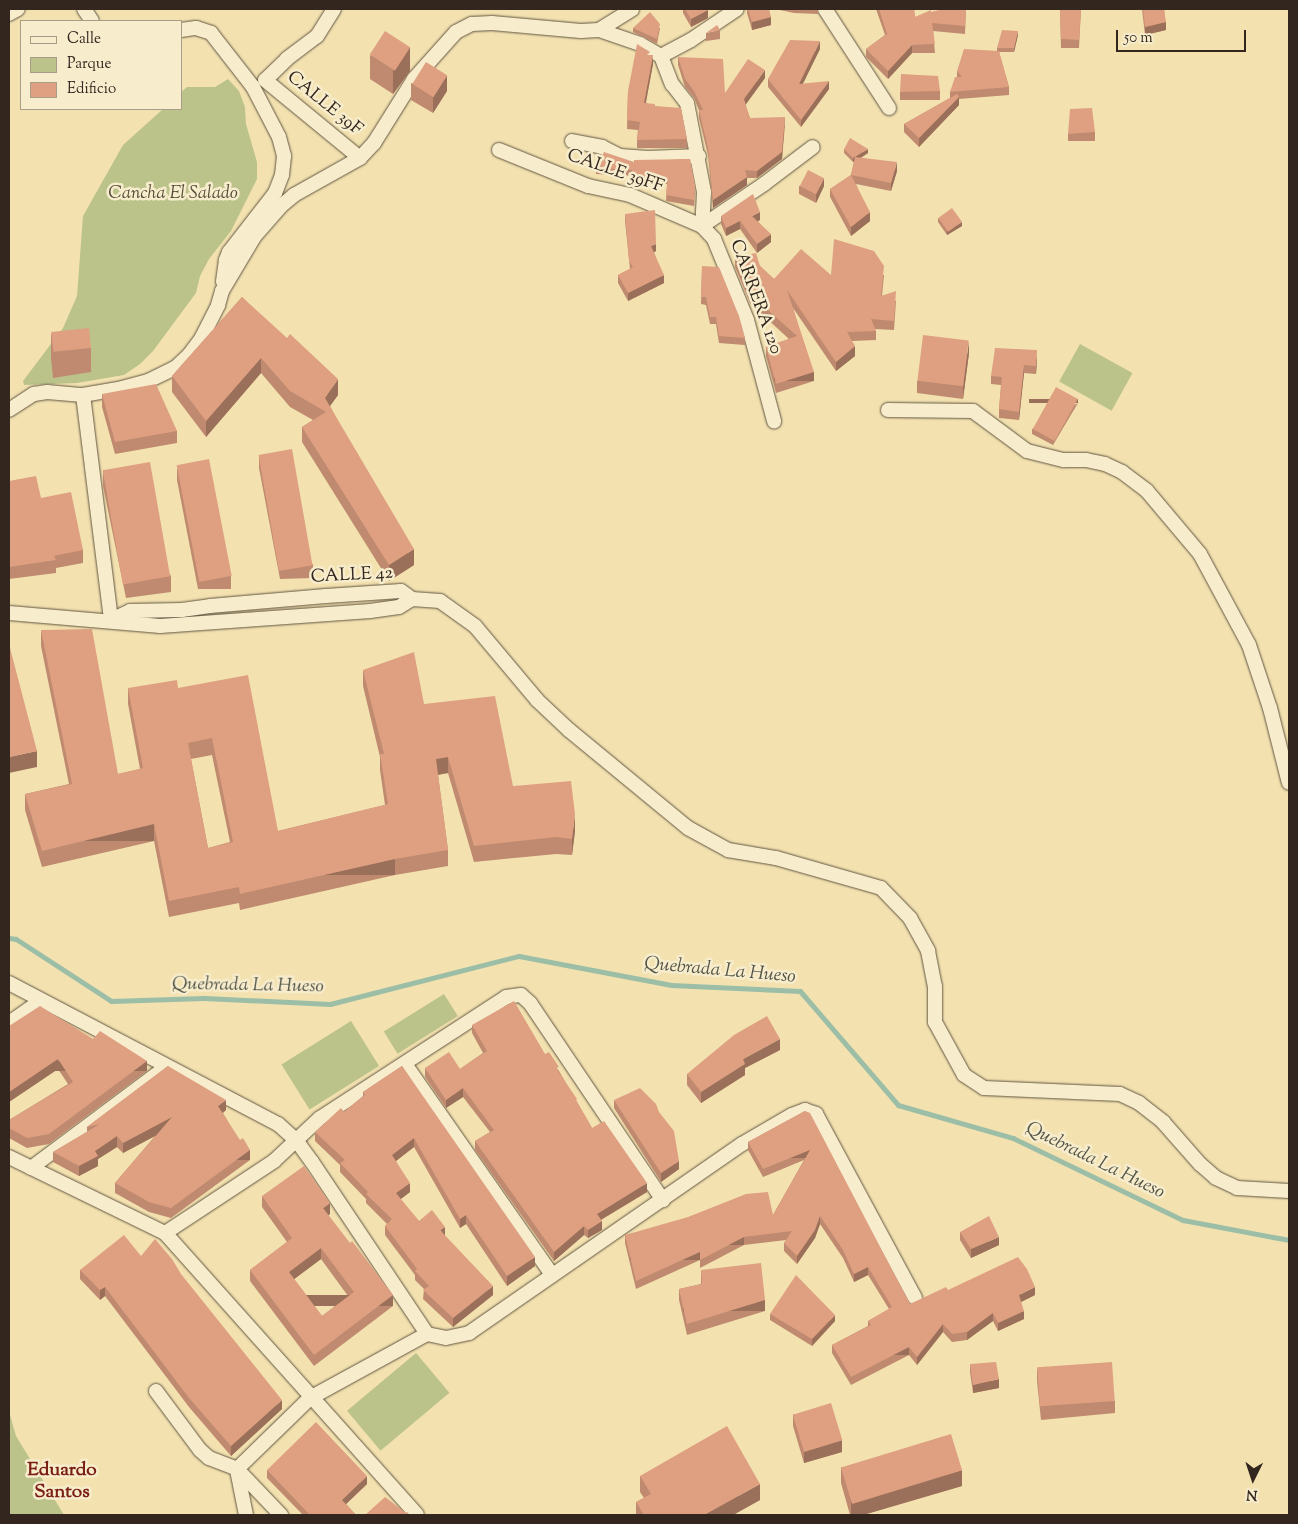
<!DOCTYPE html>
<style>
body{margin:0}
#map{position:relative;width:1298px;height:1524px;overflow:hidden;background:#f3e2b0;font-family:"Sorts Mill Goudy",serif}
div>[style]{position:absolute}
.green>*{inset:0;background:#bbc38b;transform-origin:0 0}
.stream>*{height:5px;margin:-2.5px;padding:0 2.5px;transform-origin:2.5px;border-radius:2.5px;background:#9cbea7}
.roads{filter:drop-shadow(0 0 1px #625542) drop-shadow(0 0 1px #625542)}
.minor>*{height:14px;margin:-7px;padding:0 7px;transform-origin:7px;border-radius:7px;background:#f7eccc}
.wall>*{inset:0;background:#bf8a6f;transform-origin:0 0}
.shaded-wall>*{inset:0;background:#9b705a;transform-origin:0 0}
.building>*{inset:0;background:#dea081;transform-origin:0 0}
span{translate:-50% -50%;white-space:nowrap;text-align:center;line-height:1.15;-webkit-text-stroke:5px #f7eccc;paint-order:stroke}
.street-label{font-size:18px;color:#32261e}
.park-label{font-size:18px;color:#544d39;font-style:italic}
.water-label{font-size:19px;color:#525447;font-style:italic}
.neighbourhood-label{font-size:19px;color:#7a1f14;font-weight:700}
.frame{position:absolute;inset:0;border:10px solid #32261e;pointer-events:none}
.legend{position:absolute;left:20px;top:20px;width:162px;height:90px;box-sizing:border-box;background:#f7eccc;border:1px solid #a89d86;margin:0;padding:6px 9px;list-style:none;font-size:15px;color:#32261e}
.legend li{display:flex;align-items:center;gap:10px;height:25px}
.legend b{width:25px;border:1px solid #a89d86}
.north{position:absolute;left:1228px;top:1454px;width:50px;height:50px;-webkit-text-stroke:4px #f7eccc;paint-order:stroke;rotate:184deg;font-size:14px;font-weight:700;line-height:20px;text-align:center;color:#32261e}
.north::after{content:'';display:block;margin:auto;width:18px;height:22px;background:#32261e;clip-path:polygon(50% 0,100% 100%,50% 72%,0 100%)}
.scale{position:absolute;left:1116px;top:30px;width:130px;height:22px;box-sizing:border-box;border:2px solid #32261e;border-top:0;padding-left:6px;font-size:15px;line-height:18px;white-space:nowrap;color:#32261e;-webkit-text-stroke:4px #f7eccc;paint-order:stroke}
</style>
<div id="map">
<div class="green">
<div style="clip-path:polygon(228px 79px,239px 91px,245px 107px,246px 124px,257px 162px,257px 179px,231px 231px,209px 259px,200px 276px,196px 293px,153px 351px,140px 364px,124px 375px,77px 383px,24px 385px,23px 381px,63px 328px,77px 296px,83px 216px,123px 145px,163px 109px,181px 109px,181px 92px,187px 87px,215px 87px)"></div>
<div style="left:1080px;top:344px;width:60px;height:43px;rotate:29deg"></div>
<div style="left:444px;top:994px;width:26px;height:71px;rotate:58deg"></div>
<div style="left:351px;top:1021px;width:53px;height:82px;rotate:58deg"></div>
<div style="left:416px;top:1353px;width:52px;height:90px;rotate:50deg"></div>
<div style="clip-path:polygon(9px 1411px,16px 1436px,64px 1515px,9px 1515px)"></div>
</div>
<div class="stream">
<div style="left:9px;top:938px;width:7px;rotate:8deg"></div>
<div style="left:16px;top:939px;width:113px;rotate:33.1deg"></div>
<div style="left:111px;top:1001px;width:93px;rotate:-1.8deg"></div>
<div style="left:204px;top:998px;width:126px;rotate:2.7deg"></div>
<div style="left:330px;top:1004px;width:195px;rotate:-14.3deg"></div>
<div style="left:519px;top:956px;width:155px;rotate:10.8deg"></div>
<div style="left:671px;top:985px;width:129px;rotate:2.7deg"></div>
<div style="left:800px;top:991px;width:150px;rotate:49.3deg"></div>
<div style="left:898px;top:1105px;width:120px;rotate:16deg"></div>
<div style="left:1013px;top:1138px;width:189px;rotate:25.8deg"></div>
<div style="left:1183px;top:1220px;width:108px;rotate:10.7deg"></div>
</div>
<div class="roads">
<div class="minor">
<div style="left:84px;top:9px;width:14px;rotate:56deg"></div>
<div style="left:334px;top:9px;width:32px;rotate:122deg"></div>
<div style="left:317px;top:36px;width:38px;rotate:143deg"></div>
<div style="left:287px;top:59px;width:30px;rotate:136deg"></div>
<div style="left:265px;top:80px;width:123px;rotate:39.4deg"></div>
<div style="left:825px;top:9px;width:118px;rotate:57.1deg"></div>
<div style="left:9px;top:14px;width:10px;rotate:-29deg"></div>
<div style="left:181px;top:30px;width:15px;rotate:-8deg"></div>
<div style="left:196px;top:28px;width:16px;rotate:18deg"></div>
<div style="left:211px;top:33px;width:68px;rotate:52.1deg"></div>
<div style="left:253px;top:87px;width:56px;rotate:62.5deg"></div>
<div style="left:279px;top:137px;width:20px;rotate:75deg"></div>
<div style="left:284px;top:156px;width:19px;rotate:96deg"></div>
<div style="left:282px;top:175px;width:19px;rotate:111deg"></div>
<div style="left:275px;top:193px;width:75px;rotate:127.9deg"></div>
<div style="left:229px;top:252px;width:9px;rotate:111deg"></div>
<div style="left:226px;top:260px;width:22px;rotate:98deg"></div>
<div style="left:599px;top:30px;width:43px;rotate:18.9deg"></div>
<div style="left:640px;top:44px;width:24px;rotate:30deg"></div>
<div style="left:661px;top:56px;width:30px;rotate:69deg"></div>
<div style="left:672px;top:84px;width:24px;rotate:52deg"></div>
<div style="left:687px;top:103px;width:91px;rotate:79.2deg"></div>
<div style="left:704px;top:192px;width:34px;rotate:93deg"></div>
<div style="left:702px;top:226px;width:18px;rotate:47deg"></div>
<div style="left:714px;top:239px;width:87px;rotate:67.8deg"></div>
<div style="left:747px;top:320px;width:105px;rotate:75deg"></div>
<div style="left:661px;top:56px;width:34px;rotate:-28deg"></div>
<div style="left:691px;top:40px;width:55px;rotate:-34deg"></div>
<div style="left:572px;top:141px;width:31px;rotate:11deg"></div>
<div style="left:602px;top:147px;width:20px;rotate:27deg"></div>
<div style="left:620px;top:156px;width:28px;rotate:4deg"></div>
<div style="left:648px;top:158px;width:51px;rotate:-2.2deg"></div>
<div style="left:499px;top:150px;width:96px;rotate:22deg"></div>
<div style="left:588px;top:186px;width:43px;rotate:12.1deg"></div>
<div style="left:630px;top:195px;width:78px;rotate:23.3deg"></div>
<div style="left:702px;top:226px;width:75px;rotate:-34.1deg"></div>
<div style="left:764px;top:184px;width:61px;rotate:-37.1deg"></div>
<div style="left:83px;top:395px;width:227px;rotate:82.9deg"></div>
<div style="left:9px;top:410px;width:30px;rotate:-33deg"></div>
<div style="left:34px;top:394px;width:13px;rotate:-9deg"></div>
<div style="left:47px;top:392px;width:36px;rotate:5deg"></div>
<div style="left:83px;top:395px;width:40px;rotate:-10deg"></div>
<div style="left:122px;top:388px;width:27px;rotate:-15deg"></div>
<div style="left:148px;top:381px;width:30px;rotate:-26deg"></div>
<div style="left:175px;top:368px;width:19px;rotate:-43deg"></div>
<div style="left:189px;top:355px;width:20px;rotate:-53deg"></div>
<div style="left:201px;top:339px;width:38px;rotate:-63deg"></div>
<div style="left:218px;top:305px;width:15px;rotate:-74deg"></div>
<div style="left:222px;top:291px;width:63px;rotate:-59.3deg"></div>
<div style="left:254px;top:237px;width:41px;rotate:-48.9deg"></div>
<div style="left:281px;top:206px;width:17px;rotate:-40deg"></div>
<div style="left:294px;top:195px;width:76px;rotate:-29.3deg"></div>
<div style="left:360px;top:158px;width:21px;rotate:-47deg"></div>
<div style="left:374px;top:143px;width:75px;rotate:-58deg"></div>
<div style="left:414px;top:79px;width:63px;rotate:-48.2deg"></div>
<div style="left:456px;top:32px;width:18px;rotate:-27deg"></div>
<div style="left:472px;top:24px;width:20px;rotate:-3deg"></div>
<div style="left:492px;top:23px;width:89px;rotate:5.1deg"></div>
<div style="left:581px;top:31px;width:18px;rotate:-3deg"></div>
<div style="left:599px;top:30px;width:39px;rotate:-32deg"></div>
<div style="left:888px;top:410px;width:85px;rotate:0.7deg"></div>
<div style="left:973px;top:411px;width:67px;rotate:36.5deg"></div>
<div style="left:1027px;top:451px;width:38px;rotate:14deg"></div>
<div style="left:1064px;top:460px;width:22px"></div>
<div style="left:1086px;top:460px;width:19px;rotate:12deg"></div>
<div style="left:1105px;top:464px;width:19px;rotate:25deg"></div>
<div style="left:1122px;top:472px;width:31px;rotate:37deg"></div>
<div style="left:1147px;top:491px;width:82px;rotate:49.9deg"></div>
<div style="left:1200px;top:554px;width:103px;rotate:61.7deg"></div>
<div style="left:1249px;top:645px;width:66px;rotate:71.6deg"></div>
<div style="left:1270px;top:708px;width:77px;rotate:75.8deg"></div>
<div style="left:412px;top:599px;width:28px;rotate:4deg"></div>
<div style="left:440px;top:601px;width:43px;rotate:35.5deg"></div>
<div style="left:475px;top:626px;width:97px;rotate:50deg"></div>
<div style="left:537px;top:700px;width:44px;rotate:43.2deg"></div>
<div style="left:569px;top:730px;width:154px;rotate:39.5deg"></div>
<div style="left:688px;top:828px;width:46px;rotate:28.8deg"></div>
<div style="left:728px;top:850px;width:49px;rotate:9.5deg"></div>
<div style="left:776px;top:858px;width:109px;rotate:15.9deg"></div>
<div style="left:881px;top:888px;width:42px;rotate:46deg"></div>
<div style="left:910px;top:918px;width:38px;rotate:61deg"></div>
<div style="left:928px;top:951px;width:36px;rotate:79deg"></div>
<div style="left:935px;top:986px;width:36px;rotate:90deg"></div>
<div style="left:935px;top:1022px;width:60px;rotate:61.3deg"></div>
<div style="left:964px;top:1075px;width:24px;rotate:33deg"></div>
<div style="left:984px;top:1088px;width:136px;rotate:2.5deg"></div>
<div style="left:1120px;top:1094px;width:21px;rotate:25deg"></div>
<div style="left:1139px;top:1103px;width:31px;rotate:38deg"></div>
<div style="left:1163px;top:1122px;width:56px;rotate:48.6deg"></div>
<div style="left:1200px;top:1164px;width:21px;rotate:41deg"></div>
<div style="left:1216px;top:1178px;width:23px;rotate:25deg"></div>
<div style="left:1237px;top:1188px;width:52px;rotate:3.3deg"></div>
<div style="left:9px;top:613px;width:152px;rotate:4.9deg"></div>
<div style="left:160px;top:626px;width:211px;rotate:-4.1deg"></div>
<div style="left:370px;top:611px;width:29px;rotate:-8deg"></div>
<div style="left:399px;top:607px;width:15px;rotate:-32deg"></div>
<div style="left:111px;top:620px;width:21px;rotate:-25deg"></div>
<div style="left:130px;top:611px;width:52px;rotate:-1.1deg"></div>
<div style="left:182px;top:610px;width:28px;rotate:-8deg"></div>
<div style="left:210px;top:606px;width:116px;rotate:-4.9deg"></div>
<div style="left:326px;top:596px;width:75px;rotate:-3.8deg"></div>
<div style="left:401px;top:591px;width:14px;rotate:36deg"></div>
<div style="left:9px;top:983px;width:304px;rotate:27.7deg"></div>
<div style="left:278px;top:1124px;width:24px;rotate:42deg"></div>
<div style="left:296px;top:1140px;width:27px;rotate:54deg"></div>
<div style="left:312px;top:1162px;width:207px;rotate:56.2deg"></div>
<div style="left:9px;top:1023px;width:38px;rotate:-35deg"></div>
<div style="left:405px;top:1064px;width:257px;rotate:55.1deg"></div>
<div style="left:9px;top:1157px;width:174px;rotate:26deg"></div>
<div style="left:165px;top:1233px;width:378px;rotate:48.2deg"></div>
<div style="left:31px;top:1168px;width:169px;rotate:-36.8deg"></div>
<div style="left:165px;top:1233px;width:131px;rotate:-33.4deg"></div>
<div style="left:274px;top:1161px;width:63px;rotate:-43.1deg"></div>
<div style="left:320px;top:1118px;width:222px;rotate:-33deg"></div>
<div style="left:506px;top:997px;width:15px;rotate:-8deg"></div>
<div style="left:521px;top:995px;width:12px;rotate:42deg"></div>
<div style="left:530px;top:1003px;width:238px;rotate:56deg"></div>
<div style="left:156px;top:1391px;width:74px;rotate:53.3deg"></div>
<div style="left:200px;top:1450px;width:12px;rotate:42deg"></div>
<div style="left:209px;top:1458px;width:30px;rotate:21deg"></div>
<div style="left:237px;top:1469px;width:64px;rotate:46.3deg"></div>
<div style="left:237px;top:1469px;width:102px;rotate:-44.2deg"></div>
<div style="left:310px;top:1398px;width:133px;rotate:-28.7deg"></div>
<div style="left:427px;top:1334px;width:19px;rotate:12deg"></div>
<div style="left:446px;top:1338px;width:24px;rotate:-12deg"></div>
<div style="left:469px;top:1333px;width:332px;rotate:-34.7deg"></div>
<div style="left:742px;top:1144px;width:58px;rotate:-30.1deg"></div>
<div style="left:792px;top:1115px;width:14px;rotate:-21deg"></div>
<div style="left:805px;top:1110px;width:12px;rotate:20deg"></div>
<div style="left:816px;top:1114px;width:209px;rotate:61.7deg"></div>
<div style="left:237px;top:1470px;width:46px;rotate:78.7deg"></div>
</div>
</div>
<div class="wall">
<div style="clip-path:polygon(683px 9px,708px 9px,708px 18px,691px 27px,683px 13px)"></div>
<div style="clip-path:polygon(747px 9px,769px 9px,771px 25px,752px 30px,747px 13px)"></div>
<div style="clip-path:polygon(775px 9px,818px 9px,818px 14px,794px 13px)"></div>
<div style="clip-path:polygon(876px 9px,914px 9px,915px 17px,931px 12px,966px 9px,965px 34px,933px 31px,935px 53px,912px 53px,888px 79px,866px 57px,866px 49px,885px 35px)"></div>
<div style="clip-path:polygon(1060px 9px,1081px 9px,1079px 48px,1061px 48px)"></div>
<div style="clip-path:polygon(1142px 9px,1164px 9px,1166px 30px,1145px 35px)"></div>
<div style="clip-path:polygon(633px 28px,660px 28px,657px 44px,633px 32px)"></div>
<div style="clip-path:polygon(720px 30px,720px 39px,706px 41px,706px 33px)"></div>
<div style="clip-path:polygon(1018px 35px,1014px 52px,999px 52px,1009px 87px,1009px 95px,959px 99px,959px 105px,919px 147px,904px 132px,904px 124px,950px 98px,950px 92px,957px 77px,957px 71px,997px 51px,997px 48px)"></div>
<div style="clip-path:polygon(820px 49px,802px 84px,829px 89px,801px 127px,768px 87px,768px 79px)"></div>
<div style="clip-path:polygon(370px 55px,410px 71px,393px 94px,370px 79px)"></div>
<div style="clip-path:polygon(650px 55px,653px 64px,646px 103px,655px 106px,687px 139px,687px 148px,637px 148px,637px 140px,638px 130px,627px 129px,628px 91px)"></div>
<div style="clip-path:polygon(678px 57px,725px 93px,765px 78px,745px 105px,750px 118px,785px 125px,782px 159px,757px 178px,747px 178px,747px 185px,713px 208px,708px 155px,699px 118px,699px 110px,694px 98px,685px 87px,678px 65px)"></div>
<div style="clip-path:polygon(411px 83px,447px 91px,433px 113px,411px 100px)"></div>
<div style="left:940px;top:91px;width:9px;height:40px;rotate:90deg"></div>
<div style="left:1095px;top:132px;width:9px;height:27px;rotate:90deg"></div>
<div style="clip-path:polygon(844px 149px,868px 153px,861px 158px,897px 171px,891px 191px,856px 184px,870px 221px,851px 236px,830px 197px,830px 189px,851px 175px,854px 162px,853px 162px,844px 153px)"></div>
<div style="clip-path:polygon(690px 159px,695px 193px,694px 206px,666px 201px,667px 184px,632px 183px,632px 176px,596px 174px,596px 168px,634px 162px)"></div>
<div style="clip-path:polygon(799px 186px,824px 186px,816px 203px,799px 194px)"></div>
<div style="clip-path:polygon(625px 214px,656px 251px,654px 252px,664px 283px,628px 301px,618px 283px,618px 275px,630px 269px,625px 221px)"></div>
<div style="clip-path:polygon(721px 216px,760px 220px,758px 221px,771px 242px,757px 253px,740px 229px,726px 236px,721px 224px)"></div>
<div style="clip-path:polygon(938px 218px,962px 226px,947px 235px,938px 222px)"></div>
<div style="clip-path:polygon(735px 257px,760px 266px,774px 279px,831px 275px,884px 275px,882px 296px,896px 301px,894px 330px,875px 329px,876px 331px,876px 340px,852px 341px,855px 356px,836px 371px,793px 308px,814px 381px,776px 393px,766px 356px,766px 347px,789px 339px,750px 303px,735px 267px)"></div>
<div style="clip-path:polygon(702px 266px,745px 338px,745px 345px,719px 343px,716px 324px,710px 324px,706px 305px,701px 304px)"></div>
<div style="clip-path:polygon(242px 297px,338px 395px,330px 406px,414px 565px,389px 581px,302px 442px,302px 427px,313px 420px,290px 407px,261px 373px,206px 437px,172px 392px,172px 376px)"></div>
<div style="clip-path:polygon(51px 334px,91px 348px,91px 372px,53px 378px,51px 358px)"></div>
<div style="clip-path:polygon(969px 353px,963px 399px,917px 393px,917px 381px)"></div>
<div style="clip-path:polygon(1037px 359px,1036px 374px,1024px 373px,1019px 420px,999px 418px,999px 409px,1001px 385px,991px 384px,991px 376px)"></div>
<div style="clip-path:polygon(102px 394px,177px 431px,177px 443px,115px 454px,102px 407px)"></div>
<div style="clip-path:polygon(1078px 403px,1053px 445px,1032px 434px,1032px 429px)"></div>
<div style="clip-path:polygon(259px 456px,313px 565px,313px 578px,280px 579px,259px 468px)"></div>
<div style="clip-path:polygon(177px 468px,231px 576px,231px 589px,198px 589px,177px 480px)"></div>
<div style="clip-path:polygon(103px 470px,171px 576px,171px 592px,126px 598px,103px 486px)"></div>
<div style="clip-path:polygon(9px 481px,41px 498px,83px 550px,83px 563px,56px 568px,56px 573px,9px 579px)"></div>
<div style="clip-path:polygon(evenodd,41px 630px,118px 774px,140px 769px,128px 704px,128px 688px,178px 688px,278px 831px,385px 805px,380px 770px,380px 757px,363px 686px,363px 670px,424px 704px,513px 786px,575px 831px,572px 855px,556px 854px,474px 862px,448px 773px,438px 775px,448px 850px,448px 866px,395px 875px,240px 910px,239px 903px,169px 917px,154px 841px,42px 867px,25px 810px,25px 794px,69px 784px,41px 646px,41px 630px,212px 755px,230px 842px,208px 848px,191px 759px,212px 755px)"></div>
<div style="clip-path:polygon(472px 1025px,545px 1054px,559px 1071px,592px 1128px,647px 1192px,601px 1220px,602px 1230px,588px 1238px,584px 1235px,554px 1261px,475px 1150px,475px 1141px,490px 1132px,463px 1097px,446px 1108px,425px 1077px,425px 1068px,460px 1069px,483px 1053px,472px 1033px)"></div>
<div style="clip-path:polygon(9px 1026px,93px 1039px,147px 1071px,49px 1144px,27px 1148px,9px 1138px,9px 1120px,68px 1084px,58px 1069px,9px 1102px)"></div>
<div style="clip-path:polygon(780px 1050px,745px 1068px,745px 1075px,701px 1103px,687px 1085px,687px 1074px)"></div>
<div style="clip-path:polygon(168px 1066px,226px 1110px,223px 1113px,250px 1160px,171px 1218px,149px 1212px,115px 1193px,115px 1183px,155px 1136px,123px 1153px,117px 1147px,98px 1159px,98px 1166px,79px 1176px,53px 1162px,53px 1152px,87px 1132px,87px 1127px)"></div>
<div style="clip-path:polygon(402px 1066px,535px 1266px,507px 1286px,466px 1224px,460px 1228px,414px 1147px,396px 1161px,410px 1192px,400px 1199px,419px 1221px,445px 1236px,493px 1295px,453px 1327px,423px 1299px,424px 1289px,415px 1280px,415px 1275px,385px 1235px,385px 1226px,387px 1224px,366px 1203px,366px 1199px,340px 1172px,340px 1165px,315px 1141px,315px 1132px,344px 1112px,363px 1096px,363px 1092px)"></div>
<div style="clip-path:polygon(614px 1100px,679px 1169px,661px 1182px,614px 1108px)"></div>
<div style="clip-path:polygon(805px 1111px,910px 1304px,948px 1290px,1035px 1295px,1021px 1302px,1024px 1319px,998px 1331px,993px 1321px,967px 1340px,952px 1342px,943px 1332px,917px 1365px,909px 1355px,851px 1385px,832px 1353px,832px 1345px,868px 1326px,868px 1321px,889px 1309px,868px 1275px,854px 1282px,843px 1258px,820px 1224px,815px 1238px,797px 1264px,784px 1251px,784px 1243px,786px 1240px,744px 1245px,700px 1268px,700px 1260px,636px 1289px,625px 1243px,625px 1235px,773px 1215px,804px 1160px,763px 1177px,748px 1150px,748px 1142px)"></div>
<div style="clip-path:polygon(evenodd,262px 1196px,330px 1214px,328px 1215px,393px 1306px,314px 1366px,250px 1281px,250px 1270px,287px 1242px,262px 1207px,262px 1196px,321px 1259px,348px 1296px,322px 1316px,294px 1279px,321px 1259px)"></div>
<div style="clip-path:polygon(960px 1232px,999px 1245px,971px 1258px,960px 1240px)"></div>
<div style="clip-path:polygon(141px 1256px,282px 1409px,231px 1456px,189px 1407px,105px 1296px,100px 1300px,80px 1279px,80px 1270px)"></div>
<div style="clip-path:polygon(701px 1270px,765px 1311px,687px 1335px,679px 1300px,679px 1289px,701px 1284px)"></div>
<div style="clip-path:polygon(770px 1314px,835px 1321px,812px 1346px,770px 1320px)"></div>
<div style="clip-path:polygon(970px 1364px,999px 1388px,973px 1393px,970px 1372px)"></div>
<div style="clip-path:polygon(1037px 1369px,1115px 1401px,1115px 1413px,1041px 1420px,1037px 1381px)"></div>
<div style="clip-path:polygon(793px 1414px,842px 1452px,804px 1463px,793px 1426px)"></div>
<div style="clip-path:polygon(841px 1467px,962px 1486px,863px 1515px,850px 1515px,841px 1483px)"></div>
<div style="clip-path:polygon(267px 1470px,367px 1484px,346px 1504px,356px 1515px,303px 1515px,267px 1478px)"></div>
<div style="clip-path:polygon(640px 1476px,760px 1500px,733px 1515px,636px 1515px,636px 1502px,644px 1498px,640px 1492px)"></div>
</div>
<div class="shaded-wall">
<div style="clip-path:polygon(708px 10px,708px 18px,691px 27px,691px 19px)"></div>
<div style="clip-path:polygon(771px 17px,771px 25px,752px 30px,752px 22px)"></div>
<div style="clip-path:polygon(1166px 22px,1166px 30px,1145px 35px,1145px 27px)"></div>
<div style="clip-path:polygon(1018px 31px,1018px 35px,1014px 52px,1014px 48px)"></div>
<div style="clip-path:polygon(820px 41px,820px 49px,799px 92px,799px 84px)"></div>
<div style="clip-path:polygon(912px 45px,912px 53px,888px 79px,888px 71px)"></div>
<div style="clip-path:polygon(410px 47px,410px 71px,393px 94px,393px 70px)"></div>
<div style="clip-path:polygon(653px 55px,653px 64px,644px 111px,644px 103px)"></div>
<div style="clip-path:polygon(765px 70px,765px 78px,744px 107px,744px 99px)"></div>
<div style="clip-path:polygon(447px 75px,447px 91px,433px 113px,433px 97px)"></div>
<div style="clip-path:polygon(829px 81px,829px 89px,801px 127px,801px 120px)"></div>
<div style="clip-path:polygon(959px 97px,959px 105px,919px 147px,919px 138px)"></div>
<div style="clip-path:polygon(785px 117px,782px 159px,757px 178px,757px 171px)"></div>
<div style="clip-path:polygon(868px 149px,868px 153px,853px 162px,853px 158px)"></div>
<div style="clip-path:polygon(897px 162px,897px 171px,891px 191px,891px 183px)"></div>
<div style="clip-path:polygon(747px 177px,747px 185px,713px 208px,713px 200px)"></div>
<div style="clip-path:polygon(824px 178px,824px 186px,816px 203px,816px 195px)"></div>
<div style="clip-path:polygon(760px 212px,760px 220px,752px 224px,752px 216px)"></div>
<div style="clip-path:polygon(870px 212px,870px 221px,851px 236px,851px 227px)"></div>
<div style="clip-path:polygon(740px 221px,740px 229px,726px 236px,726px 228px)"></div>
<div style="clip-path:polygon(962px 222px,962px 226px,947px 235px,947px 231px)"></div>
<div style="clip-path:polygon(771px 234px,771px 242px,757px 253px,757px 244px)"></div>
<div style="clip-path:polygon(656px 244px,656px 251px,651px 254px,651px 246px)"></div>
<div style="clip-path:polygon(664px 275px,664px 283px,628px 301px,628px 293px)"></div>
<div style="clip-path:polygon(969px 341px,969px 353px,963px 399px,963px 387px)"></div>
<div style="clip-path:polygon(855px 346px,855px 356px,836px 371px,836px 362px)"></div>
<div style="clip-path:polygon(1037px 350px,1037px 359px,1036px 374px,1036px 366px)"></div>
<div style="clip-path:polygon(261px 358px,261px 373px,206px 437px,206px 421px)"></div>
<div style="clip-path:polygon(1024px 365px,1024px 373px,1019px 420px,1019px 412px)"></div>
<div style="left:814px;top:372px;width:9px;height:40px;rotate:90deg"></div>
<div style="clip-path:polygon(338px 379px,338px 395px,325px 413px,325px 398px)"></div>
<div style="left:1078px;top:399px;width:4px;height:49px;rotate:90deg"></div>
<div style="clip-path:polygon(414px 549px,414px 565px,389px 581px,389px 565px)"></div>
<div style="clip-path:polygon(37px 751px,37px 767px,9px 773px,9px 757px)"></div>
<div style="clip-path:polygon(448px 757px,448px 773px,436px 775px,436px 759px)"></div>
<div style="clip-path:polygon(575px 814px,575px 831px,572px 855px,572px 839px)"></div>
<div style="left:154px;top:824px;width:17px;height:115px;rotate:90deg"></div>
<div style="left:395px;top:859px;width:16px;height:159px;rotate:90deg"></div>
<div style="clip-path:polygon(780px 1039px,780px 1050px,745px 1068px,745px 1075px,701px 1103px,701px 1092px,743px 1059px)"></div>
<div style="clip-path:polygon(58px 1059px,58px 1069px,9px 1102px,9px 1092px)"></div>
<div style="left:147px;top:1061px;width:10px;height:122px;rotate:90deg"></div>
<div style="clip-path:polygon(463px 1088px,463px 1097px,446px 1108px,446px 1100px)"></div>
<div style="clip-path:polygon(226px 1100px,226px 1110px,218px 1116px,218px 1106px)"></div>
<div style="clip-path:polygon(172px 1117px,172px 1127px,123px 1153px,123px 1143px)"></div>
<div style="clip-path:polygon(117px 1136px,117px 1147px,98px 1159px,98px 1166px,79px 1176px,79px 1166px,95px 1151px)"></div>
<div style="clip-path:polygon(414px 1138px,414px 1147px,392px 1164px,392px 1155px)"></div>
<div style="left:250px;top:1150px;width:10px;height:98px;rotate:90deg"></div>
<div style="left:810px;top:1150px;width:8px;height:51px;rotate:90deg"></div>
<div style="clip-path:polygon(679px 1161px,679px 1169px,661px 1182px,661px 1173px)"></div>
<div style="clip-path:polygon(410px 1183px,410px 1192px,396px 1203px,396px 1193px)"></div>
<div style="clip-path:polygon(647px 1183px,647px 1192px,597px 1222px,597px 1214px)"></div>
<div style="clip-path:polygon(330px 1203px,330px 1214px,323px 1219px,323px 1208px)"></div>
<div style="clip-path:polygon(466px 1215px,466px 1224px,460px 1228px,460px 1219px)"></div>
<div style="clip-path:polygon(820px 1216px,820px 1224px,815px 1238px,797px 1264px,797px 1256px)"></div>
<div style="clip-path:polygon(602px 1221px,602px 1230px,588px 1238px,588px 1230px)"></div>
<div style="clip-path:polygon(584px 1226px,584px 1235px,554px 1261px,554px 1252px)"></div>
<div style="clip-path:polygon(445px 1227px,445px 1236px,440px 1230px)"></div>
<div style="left:744px;top:1237px;width:8px;height:50px;rotate:90deg"></div>
<div style="clip-path:polygon(999px 1237px,999px 1245px,971px 1258px,971px 1249px)"></div>
<div style="clip-path:polygon(321px 1248px,321px 1259px,289px 1283px,289px 1272px)"></div>
<div style="left:700px;top:1252px;width:8px;height:70px;rotate:90deg"></div>
<div style="clip-path:polygon(535px 1257px,535px 1266px,507px 1286px,507px 1276px)"></div>
<div style="clip-path:polygon(868px 1267px,868px 1275px,854px 1282px,854px 1274px)"></div>
<div style="clip-path:polygon(493px 1286px,493px 1295px,453px 1327px,453px 1318px)"></div>
<div style="clip-path:polygon(105px 1287px,105px 1296px,100px 1300px,100px 1290px)"></div>
<div style="clip-path:polygon(1035px 1287px,1035px 1295px,1019px 1303px,1019px 1295px)"></div>
<div style="left:393px;top:1295px;width:11px;height:99px;rotate:90deg"></div>
<div style="left:765px;top:1300px;width:11px;height:82px;rotate:90deg"></div>
<div style="clip-path:polygon(1024px 1311px,1024px 1319px,998px 1331px,998px 1323px)"></div>
<div style="clip-path:polygon(993px 1313px,993px 1321px,967px 1340px,967px 1332px)"></div>
<div style="clip-path:polygon(835px 1315px,835px 1321px,812px 1346px,812px 1339px)"></div>
<div style="clip-path:polygon(943px 1324px,943px 1332px,917px 1365px,917px 1357px)"></div>
<div style="left:909px;top:1347px;width:8px;height:65px;rotate:90deg"></div>
<div style="clip-path:polygon(999px 1379px,999px 1388px,973px 1393px,973px 1385px)"></div>
<div style="clip-path:polygon(282px 1400px,282px 1409px,231px 1456px,231px 1446px)"></div>
<div style="clip-path:polygon(842px 1440px,842px 1452px,804px 1463px,804px 1451px)"></div>
<div style="clip-path:polygon(962px 1470px,962px 1486px,863px 1515px,851px 1515px,851px 1502px)"></div>
<div style="clip-path:polygon(367px 1476px,367px 1484px,342px 1508px,342px 1500px)"></div>
<div style="clip-path:polygon(760px 1484px,760px 1500px,733px 1515px,704px 1515px)"></div>
</div>
<div class="building">
<div style="clip-path:polygon(685px 9px,708px 9px,708px 10px,691px 19px)"></div>
<div style="clip-path:polygon(748px 9px,769px 9px,771px 17px,752px 22px)"></div>
<div style="clip-path:polygon(879px 9px,914px 9px,915px 17px,931px 10px,931px 12px,943px 9px,966px 9px,965px 26px,932px 23px,935px 44px,912px 45px,888px 71px,866px 49px,887px 34px)"></div>
<div style="clip-path:polygon(1060px 9px,1081px 9px,1079px 40px,1061px 39px)"></div>
<div style="clip-path:polygon(1143px 9px,1164px 9px,1166px 22px,1145px 27px)"></div>
<div style="clip-path:polygon(650px 12px,660px 24px,657px 39px,633px 28px)"></div>
<div style="clip-path:polygon(717px 25px,720px 30px,706px 33px)"></div>
<div style="clip-path:polygon(1002px 30px,1018px 31px,1014px 48px,997px 48px)"></div>
<div style="left:385px;top:31px;width:30px;height:28px;rotate:33deg"></div>
<div style="clip-path:polygon(790px 40px,820px 41px,799px 84px,829px 81px,801px 120px,768px 79px)"></div>
<div style="clip-path:polygon(637px 44px,650px 52px,647px 55px,653px 55px,644px 103px,655px 104px,655px 106px,681px 108px,687px 139px,637px 140px,640px 122px,627px 120px,628px 91px)"></div>
<div style="clip-path:polygon(964px 49px,999px 51px,1009px 87px,950px 92px,955px 77px,962px 77px,957px 71px)"></div>
<div style="clip-path:polygon(678px 57px,723px 59px,725px 93px,748px 59px,765px 70px,744px 99px,750px 118px,785px 117px,782px 152px,757px 171px,745px 170px,747px 177px,713px 200px,708px 148px,699px 110px,703px 110px,694px 91px,685px 79px)"></div>
<div style="left:426px;top:62px;width:25px;height:26px;rotate:32deg"></div>
<div style="clip-path:polygon(901px 74px,938px 76px,940px 91px,900px 92px)"></div>
<div style="clip-path:polygon(957px 94px,959px 97px,919px 138px,904px 124px)"></div>
<div style="clip-path:polygon(1092px 108px,1095px 132px,1068px 134px,1070px 109px)"></div>
<div style="clip-path:polygon(850px 138px,868px 149px,853px 158px,844px 149px)"></div>
<div style="clip-path:polygon(604px 152px,634px 162px,634px 160px,690px 159px,695px 186px,694px 200px,666px 195px,668px 178px,632px 177px,632px 170px,596px 168px)"></div>
<div style="clip-path:polygon(855px 157px,897px 162px,891px 183px,851px 175px)"></div>
<div style="left:808px;top:170px;width:18px;height:18px;rotate:27deg"></div>
<div style="clip-path:polygon(851px 175px,870px 212px,851px 227px,830px 189px)"></div>
<div style="clip-path:polygon(753px 194px,760px 212px,752px 216px,771px 234px,757px 244px,740px 221px,726px 228px,721px 216px)"></div>
<div style="left:952px;top:208px;width:17px;height:17px;rotate:54deg"></div>
<div style="clip-path:polygon(655px 210px,656px 244px,651px 246px,664px 275px,628px 293px,618px 275px,633px 267px,629px 261px,625px 214px)"></div>
<div style="clip-path:polygon(834px 239px,874px 251px,884px 266px,881px 296px,896px 291px,894px 321px,871px 319px,876px 331px,847px 332px,855px 346px,836px 362px,787px 290px,814px 372px,776px 384px,766px 347px,797px 336px,750px 294px,735px 257px,756px 253px,760px 266px,774px 279px,801px 249px,831px 275px)"></div>
<div style="clip-path:polygon(702px 266px,719px 267px,739px 316px,745px 338px,719px 336px,716px 317px,710px 317px,706px 297px,701px 297px)"></div>
<div style="clip-path:polygon(242px 297px,287px 338px,290px 334px,338px 379px,325px 398px,414px 549px,389px 565px,302px 427px,326px 412px,290px 391px,261px 358px,206px 421px,172px 376px)"></div>
<div style="left:89px;top:328px;width:20px;height:38px;rotate:84deg"></div>
<div style="left:923px;top:335px;width:46px;height:46px;rotate:7deg"></div>
<div style="clip-path:polygon(995px 348px,1037px 350px,1036px 366px,1024px 365px,1019px 412px,999px 409px,1002px 377px,991px 376px)"></div>
<div style="clip-path:polygon(156px 384px,177px 431px,115px 442px,102px 394px)"></div>
<div style="left:1056px;top:387px;width:25px;height:48px;rotate:29deg"></div>
<div style="left:292px;top:449px;width:118px;height:34px;rotate:80deg"></div>
<div style="left:209px;top:459px;width:119px;height:33px;rotate:79deg"></div>
<div style="left:150px;top:462px;width:116px;height:48px;rotate:80deg"></div>
<div style="clip-path:polygon(36px 476px,41px 498px,71px 492px,83px 550px,54px 556px,56px 560px,9px 567px,9px 481px)"></div>
<div style="clip-path:polygon(evenodd,92px 629px,118px 774px,143px 768px,128px 688px,177px 680px,178px 688px,248px 675px,278px 831px,388px 804px,380px 754px,384px 754px,363px 670px,414px 652px,424px 704px,495px 696px,513px 786px,571px 781px,575px 814px,572px 839px,556px 837px,474px 846px,448px 757px,436px 759px,448px 850px,395px 859px,240px 894px,239px 887px,169px 901px,154px 824px,42px 851px,25px 794px,72px 784px,41px 630px,92px 629px,212px 738px,233px 842px,208px 848px,188px 743px,212px 738px)"></div>
<div style="clip-path:polygon(9px 644px,37px 751px,9px 757px)"></div>
<div style="clip-path:polygon(514px 1001px,545px 1054px,549px 1052px,559px 1067px,556px 1068px,577px 1099px,576px 1100px,592px 1128px,604px 1121px,647px 1183px,597px 1214px,602px 1221px,588px 1230px,584px 1226px,554px 1252px,475px 1141px,494px 1130px,463px 1088px,446px 1100px,425px 1068px,449px 1052px,460px 1069px,487px 1051px,472px 1025px)"></div>
<div style="clip-path:polygon(40px 1006px,93px 1039px,100px 1031px,147px 1061px,49px 1134px,27px 1138px,9px 1128px,9px 1120px,73px 1082px,58px 1059px,9px 1092px,9px 1026px)"></div>
<div style="clip-path:polygon(767px 1016px,780px 1039px,743px 1059px,745px 1064px,701px 1092px,687px 1074px,734px 1035px)"></div>
<div style="clip-path:polygon(168px 1066px,226px 1100px,218px 1106px,240px 1140px,243px 1138px,250px 1150px,171px 1208px,149px 1202px,115px 1183px,172px 1117px,123px 1143px,117px 1136px,95px 1151px,98px 1156px,79px 1166px,53px 1152px,100px 1124px,87px 1127px)"></div>
<div style="clip-path:polygon(402px 1066px,535px 1257px,507px 1276px,466px 1215px,460px 1219px,414px 1138px,392px 1155px,410px 1183px,396px 1193px,419px 1221px,432px 1210px,445px 1227px,440px 1230px,493px 1286px,453px 1318px,423px 1290px,429px 1286px,415px 1271px,417px 1269px,385px 1226px,392px 1219px,366px 1194px,368px 1192px,340px 1163px,345px 1160px,315px 1132px,341px 1108px,344px 1112px,365px 1095px,363px 1092px)"></div>
<div style="clip-path:polygon(640px 1088px,656px 1104px,659px 1112px,674px 1131px,679px 1161px,661px 1173px,614px 1100px)"></div>
<div style="clip-path:polygon(805px 1111px,810px 1113px,910px 1304px,946px 1287px,948px 1290px,1018px 1257px,1027px 1269px,1035px 1287px,1019px 1295px,1024px 1311px,998px 1323px,993px 1313px,967px 1332px,952px 1334px,943px 1324px,917px 1357px,909px 1347px,851px 1377px,832px 1345px,871px 1325px,868px 1321px,892px 1307px,868px 1267px,854px 1274px,843px 1250px,820px 1216px,815px 1230px,797px 1256px,784px 1243px,792px 1231px,744px 1237px,700px 1260px,700px 1252px,636px 1281px,625px 1235px,688px 1217px,746px 1194px,768px 1192px,773px 1215px,810px 1150px,763px 1169px,748px 1142px)"></div>
<div style="clip-path:polygon(evenodd,304px 1166px,330px 1203px,323px 1208px,350px 1243px,352px 1241px,393px 1295px,314px 1355px,250px 1270px,292px 1238px,262px 1196px,304px 1166px,321px 1248px,354px 1292px,322px 1316px,289px 1272px,321px 1248px)"></div>
<div style="clip-path:polygon(989px 1216px,999px 1237px,971px 1249px,960px 1232px)"></div>
<div style="clip-path:polygon(124px 1235px,141px 1256px,155px 1239px,172px 1259px,181px 1274px,282px 1400px,231px 1446px,189px 1398px,105px 1287px,100px 1290px,80px 1270px)"></div>
<div style="clip-path:polygon(761px 1263px,765px 1300px,687px 1324px,679px 1289px,702px 1284px,701px 1270px)"></div>
<div style="clip-path:polygon(796px 1275px,835px 1315px,812px 1339px,770px 1314px)"></div>
<div style="clip-path:polygon(996px 1362px,999px 1379px,973px 1385px,970px 1364px)"></div>
<div style="left:1112px;top:1362px;width:39px;height:75px;rotate:86deg"></div>
<div style="left:831px;top:1403px;width:39px;height:40px;rotate:73deg"></div>
<div style="clip-path:polygon(316px 1422px,367px 1476px,342px 1500px,356px 1515px,310px 1515px,267px 1470px)"></div>
<div style="clip-path:polygon(727px 1426px,760px 1484px,704px 1515px,644px 1515px,636px 1502px,651px 1494px,640px 1476px)"></div>
<div style="left:951px;top:1434px;width:38px;height:115px;rotate:73deg"></div>
<div style="clip-path:polygon(385px 1497px,406px 1513px,407px 1512px,410px 1515px,365px 1515px)"></div>
</div>
<div class="street-label">
<span style="left:324px;top:104px;rotate:39deg">CALLE 39F</span>
<span style="left:615px;top:172px;rotate:19deg">CALLE 39FF</span>
<span style="left:755px;top:297px;rotate:70deg">CARRERA 120</span>
<span style="left:352px;top:576px;rotate:-3deg">CALLE 42</span>
</div>
<div class="park-label">
<span style="left:173px;top:194px">Cancha El Salado</span>
</div>
<div class="water-label">
<span style="left:720px;top:971px;rotate:5deg">Quebrada La Hueso</span>
<span style="left:248px;top:986px;rotate:1deg">Quebrada La Hueso</span>
<span style="left:1095px;top:1161px;rotate:26deg">Quebrada La Hueso</span>
</div>
<div class="neighbourhood-label">
<span style="left:62px;top:1482px">Eduardo<br>Santos</span>
</div>
<div class="frame"></div>
<ul class="legend">
<li><b style="height:6px;background:#f7eccc"></b>Calle</li>
<li><b style="height:14px;background:#bbc38b"></b>Parque</li>
<li><b style="height:14px;background:#dea081"></b>Edificio</li>
</ul>
<div class="north">N</div>
<div class="scale">50 m</div>
</div>
